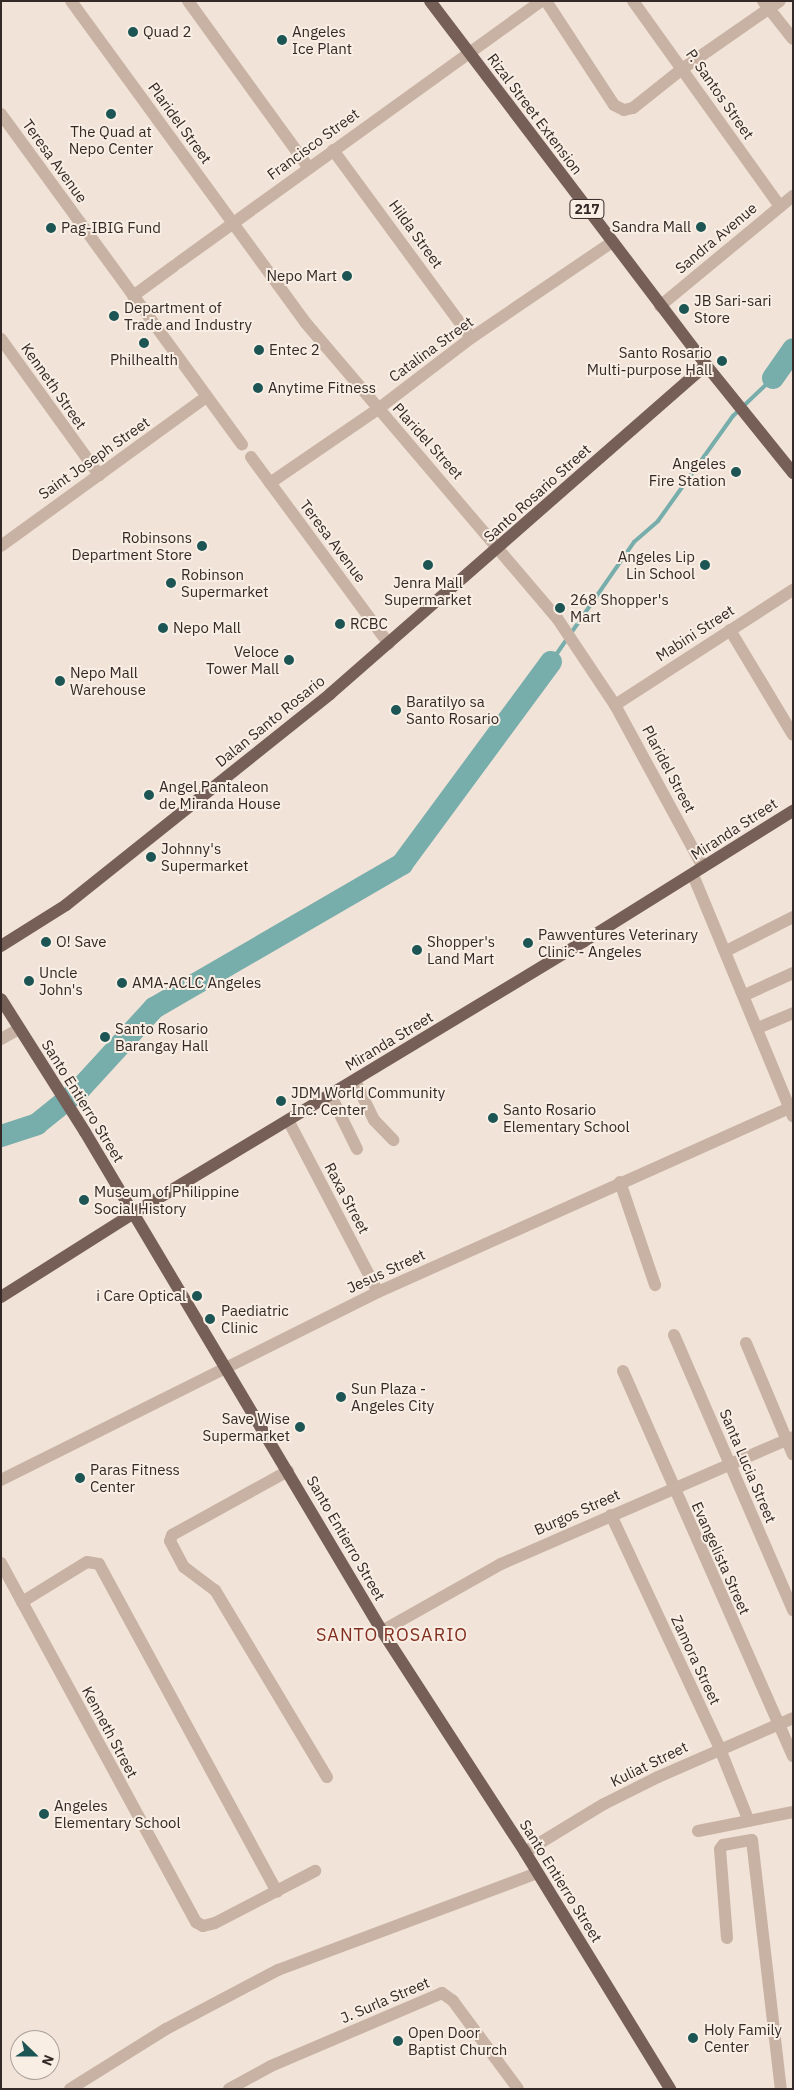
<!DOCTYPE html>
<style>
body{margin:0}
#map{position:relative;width:794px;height:2090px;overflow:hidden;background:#f1e3d8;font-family:"IBM Plex Sans",sans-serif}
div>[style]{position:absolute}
.stream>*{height:4px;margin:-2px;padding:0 2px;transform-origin:2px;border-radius:2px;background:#77adab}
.river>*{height:22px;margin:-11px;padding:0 11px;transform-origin:11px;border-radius:11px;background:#77adab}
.minor>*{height:12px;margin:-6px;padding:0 6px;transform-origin:6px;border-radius:6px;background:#c8b2a4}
.major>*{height:12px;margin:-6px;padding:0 6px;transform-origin:6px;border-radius:6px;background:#765f57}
.dots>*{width:14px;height:14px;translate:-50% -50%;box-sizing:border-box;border:2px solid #f9eee4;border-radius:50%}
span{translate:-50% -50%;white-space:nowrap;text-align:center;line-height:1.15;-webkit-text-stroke:4px #f9eee4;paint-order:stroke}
.shield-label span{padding:1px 4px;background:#f9eee4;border:1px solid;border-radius:4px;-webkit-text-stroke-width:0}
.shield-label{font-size:14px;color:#342926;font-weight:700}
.poi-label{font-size:15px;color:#342926}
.left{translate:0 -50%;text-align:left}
.right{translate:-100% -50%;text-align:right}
.street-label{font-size:15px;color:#342926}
.quarter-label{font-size:18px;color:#822f20;letter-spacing:1px}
.frame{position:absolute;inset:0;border:2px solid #342926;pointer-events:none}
.north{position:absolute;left:10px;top:2030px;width:50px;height:50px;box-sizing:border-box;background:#f9eee4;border:1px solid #aa9f98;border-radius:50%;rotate:112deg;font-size:14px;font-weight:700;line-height:20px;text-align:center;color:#342926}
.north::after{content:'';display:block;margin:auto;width:18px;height:22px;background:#1c5554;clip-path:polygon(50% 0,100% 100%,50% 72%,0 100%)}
</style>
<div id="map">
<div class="stream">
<div style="left:551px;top:662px;width:146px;rotate:-55.3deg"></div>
<div style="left:634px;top:542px;width:32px;rotate:-41deg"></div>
<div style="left:658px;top:521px;width:129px;rotate:-54.5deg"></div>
<div style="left:733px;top:416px;width:55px;rotate:-43.5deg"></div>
</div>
<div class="river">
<div style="left:773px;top:378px;width:35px;rotate:-55deg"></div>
<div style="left:1px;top:1136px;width:38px;rotate:-18deg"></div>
<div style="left:37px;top:1124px;width:53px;rotate:-38.8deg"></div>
<div style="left:78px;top:1091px;width:113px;rotate:-47.5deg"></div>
<div style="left:154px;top:1008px;width:287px;rotate:-30.1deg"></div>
<div style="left:402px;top:864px;width:251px;rotate:-53.6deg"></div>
</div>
<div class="minor">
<div style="left:71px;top:1px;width:397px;rotate:53.9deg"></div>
<div style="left:305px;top:322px;width:389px;rotate:49.6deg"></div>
<div style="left:557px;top:618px;width:105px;rotate:56.3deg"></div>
<div style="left:615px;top:705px;width:184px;rotate:61.5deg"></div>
<div style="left:188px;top:1px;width:206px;rotate:54.1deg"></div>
<div style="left:546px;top:1px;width:124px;rotate:56.8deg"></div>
<div style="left:614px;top:105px;width:11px;rotate:27deg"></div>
<div style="left:624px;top:110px;width:9px;rotate:-13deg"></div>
<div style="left:633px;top:108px;width:63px;rotate:-38.5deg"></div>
<div style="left:682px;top:69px;width:119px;rotate:-34.8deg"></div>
<div style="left:633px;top:1px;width:252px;rotate:54.4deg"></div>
<div style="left:763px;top:1px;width:48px;rotate:51.7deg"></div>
<div style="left:1px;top:114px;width:409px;rotate:53.9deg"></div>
<div style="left:333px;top:150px;width:233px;rotate:53.7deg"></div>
<div style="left:178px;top:263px;width:448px;rotate:-35.8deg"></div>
<div style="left:133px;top:296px;width:51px;rotate:-36.2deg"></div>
<div style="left:660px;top:306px;width:173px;rotate:-39.6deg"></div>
<div style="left:1px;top:339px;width:168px;rotate:54.2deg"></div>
<div style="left:251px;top:457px;width:232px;rotate:53.6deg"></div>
<div style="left:270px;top:483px;width:131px;rotate:-34.4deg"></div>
<div style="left:378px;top:409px;width:117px;rotate:-37.4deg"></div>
<div style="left:471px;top:338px;width:171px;rotate:-34.2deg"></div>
<div style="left:1px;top:546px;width:253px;rotate:-36deg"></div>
<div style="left:730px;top:630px;width:122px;rotate:59deg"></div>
<div style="left:615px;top:705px;width:212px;rotate:-32.9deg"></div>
<div style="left:693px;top:875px;width:261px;rotate:67.5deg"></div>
<div style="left:726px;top:951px;width:75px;rotate:-26.9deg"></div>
<div style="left:745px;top:995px;width:53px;rotate:-24.6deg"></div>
<div style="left:758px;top:1028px;width:38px;rotate:-23deg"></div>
<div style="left:1px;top:1039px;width:21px;rotate:-29deg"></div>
<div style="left:355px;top:1081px;width:43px;rotate:64deg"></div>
<div style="left:374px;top:1120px;width:28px;rotate:46deg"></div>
<div style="left:331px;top:1096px;width:59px;rotate:63.9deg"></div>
<div style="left:288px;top:1120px;width:194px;rotate:62.4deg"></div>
<div style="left:620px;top:1182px;width:109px;rotate:71.2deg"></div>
<div style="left:674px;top:1335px;width:300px;rotate:66.6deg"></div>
<div style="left:746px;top:1343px;width:121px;rotate:67.2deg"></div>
<div style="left:623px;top:1371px;width:421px;rotate:66.2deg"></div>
<div style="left:288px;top:1471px;width:132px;rotate:151.1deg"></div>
<div style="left:172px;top:1535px;width:6px;rotate:108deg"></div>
<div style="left:170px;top:1541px;width:30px;rotate:62deg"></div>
<div style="left:184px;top:1567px;width:39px;rotate:37deg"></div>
<div style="left:215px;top:1590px;width:218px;rotate:59.1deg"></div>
<div style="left:1px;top:1480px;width:421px;rotate:-26.5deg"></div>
<div style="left:378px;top:1292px;width:455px;rotate:-24.1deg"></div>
<div style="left:611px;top:1515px;width:258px;rotate:65deg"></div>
<div style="left:720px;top:1749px;width:75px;rotate:68.2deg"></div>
<div style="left:1px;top:1563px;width:409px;rotate:61.5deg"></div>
<div style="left:196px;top:1922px;width:8px;rotate:30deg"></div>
<div style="left:203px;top:1926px;width:12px;rotate:-14deg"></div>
<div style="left:215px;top:1923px;width:113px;rotate:-27.5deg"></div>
<div style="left:22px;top:1602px;width:76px;rotate:-31.6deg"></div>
<div style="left:87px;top:1562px;width:12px;rotate:9deg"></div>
<div style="left:99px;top:1564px;width:373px;rotate:61.5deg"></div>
<div style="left:382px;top:1631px;width:137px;rotate:-29.4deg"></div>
<div style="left:501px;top:1564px;width:318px;rotate:-23.5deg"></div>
<div style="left:698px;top:1831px;width:97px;rotate:-11.3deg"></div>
<div style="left:525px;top:1852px;width:92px;rotate:-31.3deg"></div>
<div style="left:604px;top:1804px;width:60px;rotate:-26.6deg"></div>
<div style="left:658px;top:1777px;width:147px;rotate:-23.6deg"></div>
<div style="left:727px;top:1938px;width:89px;rotate:-94.5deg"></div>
<div style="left:720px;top:1849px;width:5px;rotate:-53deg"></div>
<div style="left:723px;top:1845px;width:29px;rotate:-10deg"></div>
<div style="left:752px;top:1840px;width:251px;rotate:83.4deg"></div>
<div style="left:70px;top:2089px;width:113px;rotate:-32deg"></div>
<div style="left:166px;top:2029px;width:127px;rotate:-27.8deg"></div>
<div style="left:278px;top:1970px;width:277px;rotate:-20.5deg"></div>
<div style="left:229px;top:2089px;width:48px;rotate:-28.7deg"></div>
<div style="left:271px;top:2066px;width:186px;rotate:-23.1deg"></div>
<div style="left:442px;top:1993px;width:14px;rotate:36deg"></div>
<div style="left:453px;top:2001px;width:109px;rotate:53.5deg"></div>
</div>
<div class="major">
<div style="left:430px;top:1px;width:457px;rotate:52.8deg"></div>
<div style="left:706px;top:365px;width:139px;rotate:51.1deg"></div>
<div style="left:1px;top:946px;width:77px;rotate:-32.2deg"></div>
<div style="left:66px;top:905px;width:338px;rotate:-38.6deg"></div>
<div style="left:330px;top:694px;width:500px;rotate:-41.2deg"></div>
<div style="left:1px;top:999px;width:157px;rotate:57.7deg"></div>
<div style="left:85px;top:1132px;width:581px;rotate:59.24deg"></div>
<div style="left:382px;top:1631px;width:263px;rotate:57.1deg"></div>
<div style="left:525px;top:1852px;width:278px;rotate:58.5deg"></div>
<div style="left:1px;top:1297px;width:167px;rotate:-32.3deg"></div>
<div style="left:142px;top:1208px;width:515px;rotate:-31.1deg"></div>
<div style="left:583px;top:942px;width:248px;rotate:-32deg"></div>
</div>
<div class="dots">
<div style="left:133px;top:32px;background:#1c5554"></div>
<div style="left:282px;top:40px;background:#1c5554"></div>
<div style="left:111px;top:114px;background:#1c5554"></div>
<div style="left:701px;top:227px;background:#1c5554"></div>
<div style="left:51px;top:228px;background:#1c5554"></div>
<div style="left:347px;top:276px;background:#1c5554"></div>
<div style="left:684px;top:309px;background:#1c5554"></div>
<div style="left:114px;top:316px;background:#1c5554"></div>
<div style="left:144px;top:343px;background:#1c5554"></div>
<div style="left:259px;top:350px;background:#1c5554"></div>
<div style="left:722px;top:361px;background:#1c5554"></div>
<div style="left:258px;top:388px;background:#1c5554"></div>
<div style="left:736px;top:472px;background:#1c5554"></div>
<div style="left:202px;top:546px;background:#1c5554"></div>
<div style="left:428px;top:565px;background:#1c5554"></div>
<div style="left:705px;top:565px;background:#1c5554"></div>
<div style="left:171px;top:583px;background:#1c5554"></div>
<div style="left:560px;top:608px;background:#1c5554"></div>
<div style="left:340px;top:624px;background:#1c5554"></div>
<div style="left:163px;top:628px;background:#1c5554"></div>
<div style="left:289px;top:660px;background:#1c5554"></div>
<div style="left:60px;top:681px;background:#1c5554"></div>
<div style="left:396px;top:710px;background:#1c5554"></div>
<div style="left:149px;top:795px;background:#1c5554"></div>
<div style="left:151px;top:857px;background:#1c5554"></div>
<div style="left:46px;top:942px;background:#1c5554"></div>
<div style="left:528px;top:943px;background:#1c5554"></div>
<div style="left:417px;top:950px;background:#1c5554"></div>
<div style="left:29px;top:981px;background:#1c5554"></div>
<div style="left:122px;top:983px;background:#1c5554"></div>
<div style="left:105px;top:1037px;background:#1c5554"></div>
<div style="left:281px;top:1101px;background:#1c5554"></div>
<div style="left:493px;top:1118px;background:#1c5554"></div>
<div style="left:84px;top:1200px;background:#1c5554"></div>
<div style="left:197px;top:1296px;background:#1c5554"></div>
<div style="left:210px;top:1319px;background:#1c5554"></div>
<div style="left:341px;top:1397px;background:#1c5554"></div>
<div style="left:300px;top:1427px;background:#1c5554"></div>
<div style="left:80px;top:1478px;background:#1c5554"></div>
<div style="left:44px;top:1814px;background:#1c5554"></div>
<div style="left:693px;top:2038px;background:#1c5554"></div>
<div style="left:398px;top:2041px;background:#1c5554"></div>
</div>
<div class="shield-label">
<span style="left:587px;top:209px">217</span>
</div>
<div class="poi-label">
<span class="left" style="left:292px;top:40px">Angeles<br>Ice Plant</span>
<span class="left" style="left:143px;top:32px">Quad 2</span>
<span style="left:111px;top:140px">The Quad at<br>Nepo Center</span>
<span class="right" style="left:691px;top:227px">Sandra Mall</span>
<span class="left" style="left:61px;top:228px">Pag-IBIG Fund</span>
<span class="right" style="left:337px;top:276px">Nepo Mart</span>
<span class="left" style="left:694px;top:309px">JB Sari-sari<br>Store</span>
<span class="left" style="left:124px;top:316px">Department of<br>Trade and Industry</span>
<span class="left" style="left:269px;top:350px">Entec 2</span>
<span class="right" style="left:712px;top:361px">Santo Rosario<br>Multi-purpose Hall</span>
<span style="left:144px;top:360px">Philhealth</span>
<span class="left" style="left:268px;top:388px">Anytime Fitness</span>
<span class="right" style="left:726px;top:472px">Angeles<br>Fire Station</span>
<span class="right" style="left:192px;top:546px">Robinsons<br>Department Store</span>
<span class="right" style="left:695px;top:565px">Angeles Lip<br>Lin School</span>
<span class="left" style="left:181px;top:583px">Robinson<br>Supermarket</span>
<span style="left:428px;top:591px">Jenra Mall<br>Supermarket</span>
<span class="left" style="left:570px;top:608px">268 Shopper's<br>Mart</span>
<span class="left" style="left:350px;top:624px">RCBC</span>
<span class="left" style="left:173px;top:628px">Nepo Mall</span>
<span class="right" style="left:279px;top:660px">Veloce<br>Tower Mall</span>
<span class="left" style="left:70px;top:681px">Nepo Mall<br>Warehouse</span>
<span class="left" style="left:406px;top:710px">Baratilyo sa<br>Santo Rosario</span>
<span class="left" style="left:159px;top:795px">Angel Pantaleon<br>de Miranda House</span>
<span class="left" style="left:161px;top:857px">Johnny's<br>Supermarket</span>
<span class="left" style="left:538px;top:943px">Pawventures Veterinary<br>Clinic - Angeles</span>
<span class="left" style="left:427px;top:950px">Shopper's<br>Land Mart</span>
<span class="left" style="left:56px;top:942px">O! Save</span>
<span class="left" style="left:39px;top:981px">Uncle<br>John's</span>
<span class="left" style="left:132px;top:983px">AMA-ACLC Angeles</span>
<span class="left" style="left:115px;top:1037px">Santo Rosario<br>Barangay Hall</span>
<span class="left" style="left:291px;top:1101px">JDM World Community<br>Inc. Center</span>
<span class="left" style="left:503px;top:1118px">Santo Rosario<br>Elementary School</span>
<span class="left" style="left:94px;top:1200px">Museum of Philippine<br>Social History</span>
<span class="right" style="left:186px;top:1296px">i Care Optical</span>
<span class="left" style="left:221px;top:1319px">Paediatric<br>Clinic</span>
<span class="left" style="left:351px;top:1397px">Sun Plaza -<br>Angeles City</span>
<span class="right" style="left:290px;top:1427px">Save Wise<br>Supermarket</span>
<span class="left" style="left:90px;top:1478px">Paras Fitness<br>Center</span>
<span class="left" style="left:54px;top:1814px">Angeles<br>Elementary School</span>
<span class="left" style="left:704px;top:2038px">Holy Family<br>Center</span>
<span class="left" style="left:408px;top:2041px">Open Door<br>Baptist Church</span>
</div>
<div class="street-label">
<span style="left:720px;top:94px;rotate:55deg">P. Santos Street</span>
<span style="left:535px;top:114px;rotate:53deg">Rizal Street Extension</span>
<span style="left:180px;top:123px;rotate:54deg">Plaridel Street</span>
<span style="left:313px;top:144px;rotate:-36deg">Francisco Street</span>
<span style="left:55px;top:161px;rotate:54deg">Teresa Avenue</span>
<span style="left:416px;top:234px;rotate:54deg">Hilda Street</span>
<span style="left:716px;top:238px;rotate:-40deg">Sandra Avenue</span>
<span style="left:431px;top:349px;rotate:-36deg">Catalina Street</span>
<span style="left:54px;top:386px;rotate:55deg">Kenneth Street</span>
<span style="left:428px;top:441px;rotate:48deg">Plaridel Street</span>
<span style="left:94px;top:458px;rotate:-35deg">Saint Joseph Street</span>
<span style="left:537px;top:493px;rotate:-42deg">Santo Rosario Street</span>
<span style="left:333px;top:541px;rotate:53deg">Teresa Avenue</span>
<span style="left:695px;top:633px;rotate:-33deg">Mabini Street</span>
<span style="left:270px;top:721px;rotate:-39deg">Dalan Santo Rosario</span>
<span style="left:669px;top:769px;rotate:62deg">Plaridel Street</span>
<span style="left:734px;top:829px;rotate:-33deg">Miranda Street</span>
<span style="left:389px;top:1041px;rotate:-31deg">Miranda Street</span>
<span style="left:83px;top:1101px;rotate:58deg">Santo Entierro Street</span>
<span style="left:347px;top:1198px;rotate:62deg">Raxa Street</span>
<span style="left:386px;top:1271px;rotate:-25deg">Jesus Street</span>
<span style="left:748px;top:1466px;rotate:67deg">Santa Lucia Street</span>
<span style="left:577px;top:1512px;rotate:-24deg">Burgos Street</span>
<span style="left:346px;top:1538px;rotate:60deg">Santo Entierro Street</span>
<span style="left:721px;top:1558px;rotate:66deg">Evangelista Street</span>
<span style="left:696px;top:1660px;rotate:65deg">Zamora Street</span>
<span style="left:110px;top:1732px;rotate:62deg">Kenneth Street</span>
<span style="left:649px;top:1764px;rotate:-26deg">Kuliat Street</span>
<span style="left:561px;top:1881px;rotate:58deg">Santo Entierro Street</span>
<span style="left:385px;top:2000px;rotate:-23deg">J. Surla Street</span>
</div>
<div class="quarter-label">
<span style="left:392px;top:1635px">SANTO ROSARIO</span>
</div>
<div class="frame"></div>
<div class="north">N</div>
</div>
